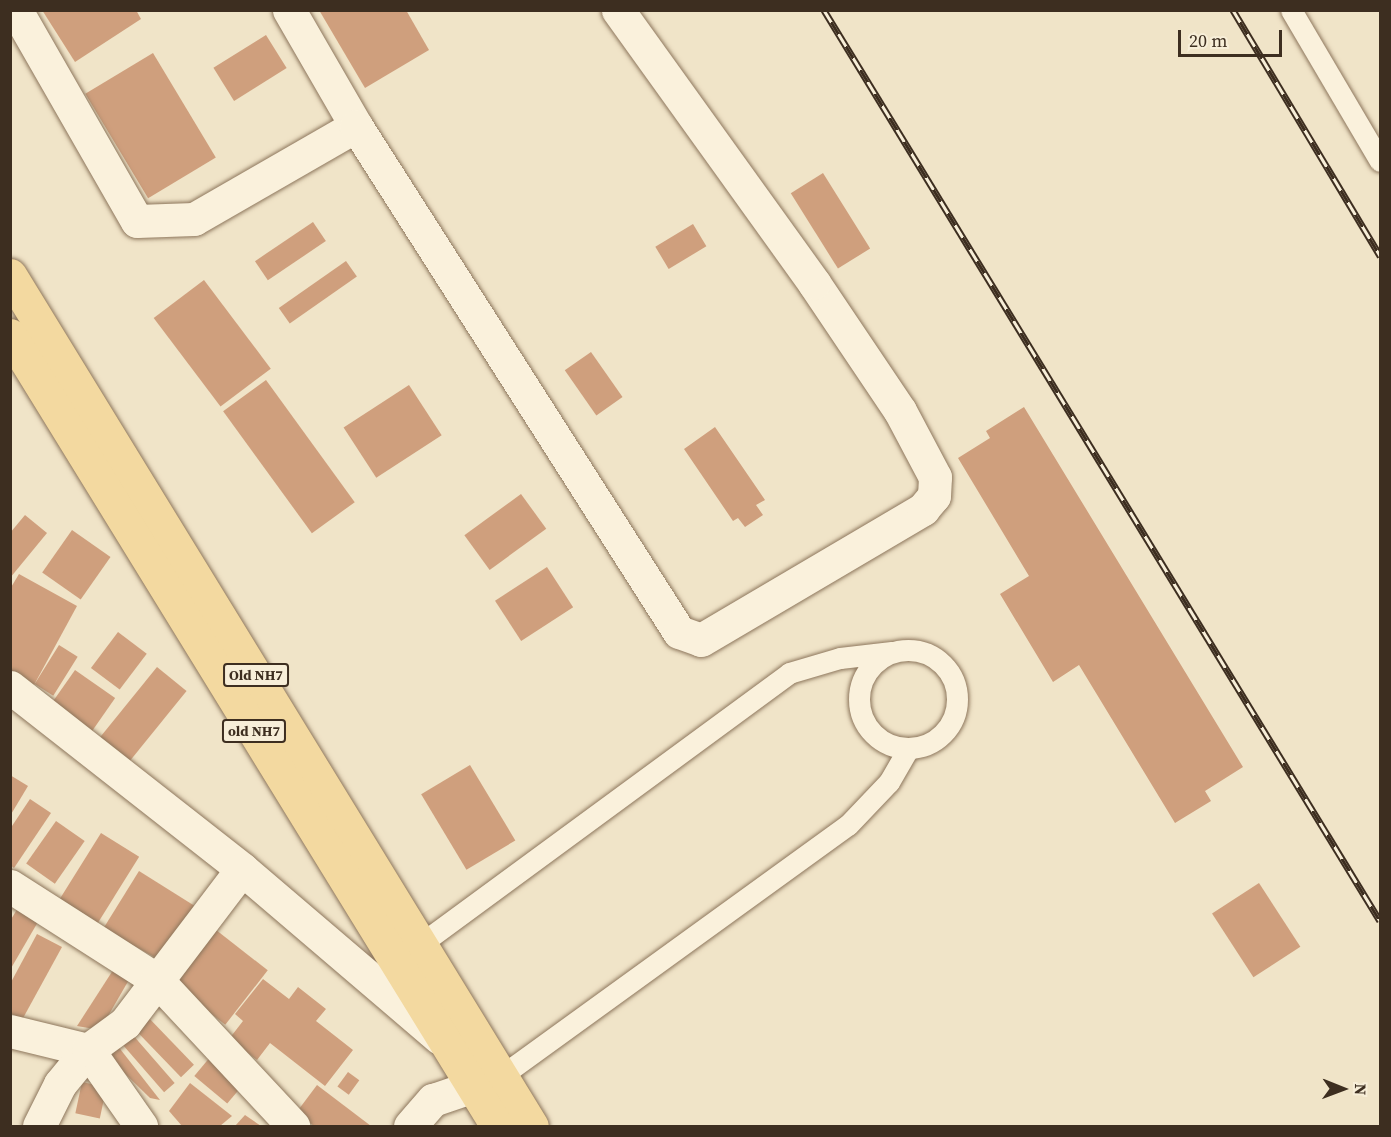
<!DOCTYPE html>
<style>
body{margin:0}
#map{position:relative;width:1391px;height:1137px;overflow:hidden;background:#f0e4c8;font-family:"Source Serif 4",serif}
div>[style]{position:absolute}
.building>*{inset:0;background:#cf9f7d;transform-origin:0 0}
.roads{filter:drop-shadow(0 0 2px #8d765c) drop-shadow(0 0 2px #8d765c)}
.lane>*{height:21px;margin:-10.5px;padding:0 10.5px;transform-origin:10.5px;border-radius:10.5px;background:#faf1dc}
.lane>.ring{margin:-10.5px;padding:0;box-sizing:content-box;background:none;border:21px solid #faf1dc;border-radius:50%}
.street>*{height:33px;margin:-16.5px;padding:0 16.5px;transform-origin:16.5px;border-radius:16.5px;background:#faf1dc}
.secondary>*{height:33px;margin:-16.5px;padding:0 16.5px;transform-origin:16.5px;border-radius:16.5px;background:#faf1dc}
.primary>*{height:33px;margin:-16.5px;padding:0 16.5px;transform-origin:16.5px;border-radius:16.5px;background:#f3d9a0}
.rail>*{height:7px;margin-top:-3.5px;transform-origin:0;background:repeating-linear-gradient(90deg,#f7eed8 0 14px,#3d2e20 0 28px);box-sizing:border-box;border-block:2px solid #3d2e20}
span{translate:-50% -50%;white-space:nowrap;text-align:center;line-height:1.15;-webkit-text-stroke:5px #f7eed8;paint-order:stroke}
.shield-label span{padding:2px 4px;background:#f7eed8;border:2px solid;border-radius:4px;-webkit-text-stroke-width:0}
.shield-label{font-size:14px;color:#3d2e20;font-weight:700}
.frame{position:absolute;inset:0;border:12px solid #3d2e20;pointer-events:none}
.north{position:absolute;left:1313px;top:1059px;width:60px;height:60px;-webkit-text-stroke:4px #f7eed8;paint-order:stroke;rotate:91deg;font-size:16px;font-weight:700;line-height:24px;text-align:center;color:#3d2e20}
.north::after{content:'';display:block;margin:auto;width:21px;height:27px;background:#3d2e20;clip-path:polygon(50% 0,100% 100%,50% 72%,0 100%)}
.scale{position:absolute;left:1178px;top:30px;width:104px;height:27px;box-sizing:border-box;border:3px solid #3d2e20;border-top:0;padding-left:8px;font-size:18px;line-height:21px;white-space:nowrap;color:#3d2e20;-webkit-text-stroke:4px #f7eed8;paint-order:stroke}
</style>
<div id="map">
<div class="building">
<div style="clip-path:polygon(42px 10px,136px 10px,141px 19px,75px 62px)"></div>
<div style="clip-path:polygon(319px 10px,406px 10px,429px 50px,365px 88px)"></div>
<div style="left:266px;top:35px;width:39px;height:62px;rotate:58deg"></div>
<div style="left:153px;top:53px;width:122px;height:79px;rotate:59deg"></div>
<div style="left:823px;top:173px;width:89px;height:38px;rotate:58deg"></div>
<div style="left:313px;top:222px;width:23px;height:70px;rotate:56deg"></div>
<div style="left:693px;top:224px;width:26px;height:44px;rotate:59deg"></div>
<div style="left:346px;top:261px;width:19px;height:82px;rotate:55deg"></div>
<div style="left:204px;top:280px;width:111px;height:63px;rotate:53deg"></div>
<div style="left:591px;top:352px;width:55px;height:32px;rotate:55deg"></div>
<div style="left:266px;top:380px;width:151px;height:53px;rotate:54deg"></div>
<div style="left:409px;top:385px;width:60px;height:78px;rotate:57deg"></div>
<div style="clip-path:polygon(1024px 407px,1243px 767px,1205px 791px,1211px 801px,1175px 823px,1079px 665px,1053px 682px,1000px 594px,1029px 576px,958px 458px,990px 438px,986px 431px)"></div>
<div style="clip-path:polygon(715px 427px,765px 500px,756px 505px,763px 515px,745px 527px,738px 518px,733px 521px,684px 449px)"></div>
<div style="left:521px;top:494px;width:43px;height:70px;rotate:54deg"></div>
<div style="clip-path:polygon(25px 515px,47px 533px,10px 578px,10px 533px)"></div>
<div style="left:72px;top:530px;width:47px;height:52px;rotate:35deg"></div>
<div style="left:547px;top:567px;width:48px;height:62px;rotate:57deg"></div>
<div style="clip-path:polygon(19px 574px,77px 606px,34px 685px,10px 672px,10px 589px)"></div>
<div style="left:118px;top:632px;width:36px;height:45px;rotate:37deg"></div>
<div style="left:59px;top:645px;width:22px;height:46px;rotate:32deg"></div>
<div style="left:157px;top:667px;width:38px;height:94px;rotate:39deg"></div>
<div style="left:75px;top:670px;width:49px;height:45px;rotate:35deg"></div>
<div style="left:470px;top:765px;width:88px;height:57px;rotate:59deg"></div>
<div style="clip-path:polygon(10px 775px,28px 786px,10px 816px)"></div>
<div style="clip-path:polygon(30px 799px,51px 813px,14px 868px,10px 865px,10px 829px)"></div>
<div style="left:56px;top:821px;width:35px;height:52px;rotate:35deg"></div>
<div style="left:101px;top:833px;width:45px;height:81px;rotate:32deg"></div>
<div style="clip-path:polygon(139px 871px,198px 908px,158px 959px,103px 929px)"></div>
<div style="left:1259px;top:883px;width:76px;height:56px;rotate:57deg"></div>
<div style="clip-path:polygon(21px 903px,42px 915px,10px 970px,10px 921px)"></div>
<div style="left:211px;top:926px;width:72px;height:69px;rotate:38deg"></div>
<div style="clip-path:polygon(37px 934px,62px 947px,22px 1020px,10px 1013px,10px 984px)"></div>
<div style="clip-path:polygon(117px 964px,130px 978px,100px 1030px,77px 1026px)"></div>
<div style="clip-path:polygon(263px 979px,289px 999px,298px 987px,326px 1009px,316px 1021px,353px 1050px,325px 1086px,270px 1043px,257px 1060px,229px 1039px,243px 1021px,235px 1014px)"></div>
<div style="left:146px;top:1015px;width:69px;height:18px;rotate:46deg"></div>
<div style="left:132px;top:1034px;width:65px;height:14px;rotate:49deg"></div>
<div style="clip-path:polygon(117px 1045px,160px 1100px,150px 1098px,109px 1058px)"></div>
<div style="left:211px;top:1056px;width:43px;height:26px;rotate:40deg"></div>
<div style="left:348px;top:1072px;width:14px;height:18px;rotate:36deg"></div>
<div style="left:82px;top:1082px;width:25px;height:32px;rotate:12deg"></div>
<div style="clip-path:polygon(190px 1083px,232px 1116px,220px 1126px,182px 1126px,169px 1111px)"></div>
<div style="clip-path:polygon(317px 1085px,371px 1126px,314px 1126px,296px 1113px)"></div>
<div style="clip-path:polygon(245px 1115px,261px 1126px,235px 1126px)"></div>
</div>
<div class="roads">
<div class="lane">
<div style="left:1291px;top:10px;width:175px;rotate:59.5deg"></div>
<div class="ring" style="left:859px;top:650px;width:77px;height:77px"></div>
<div style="left:411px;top:951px;width:469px;rotate:-36.3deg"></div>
<div style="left:789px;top:673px;width:53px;rotate:-16.4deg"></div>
<div style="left:840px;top:658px;width:52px;rotate:-6.6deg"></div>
<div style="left:501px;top:1076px;width:428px;rotate:-35.9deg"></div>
<div style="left:848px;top:825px;width:59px;rotate:-46.4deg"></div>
<div style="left:889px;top:782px;width:39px;rotate:-60deg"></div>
</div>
<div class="street">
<div style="left:16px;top:10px;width:243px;rotate:60.2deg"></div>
<div style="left:137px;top:221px;width:57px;rotate:-2deg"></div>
<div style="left:194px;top:219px;width:187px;rotate:-29.9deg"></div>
<div style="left:289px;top:10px;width:134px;rotate:60deg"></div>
<div style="left:356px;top:126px;width:600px;rotate:57.45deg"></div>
<div style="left:679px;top:632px;width:23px;rotate:20deg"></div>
<div style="left:701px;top:640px;width:258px;rotate:-30.5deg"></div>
<div style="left:923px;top:509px;width:17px;rotate:-50deg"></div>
<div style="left:934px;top:496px;width:19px;rotate:-87deg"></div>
<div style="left:935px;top:477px;width:75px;rotate:-117.9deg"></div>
<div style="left:900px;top:411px;width:154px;rotate:-123.9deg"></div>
<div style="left:814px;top:283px;width:336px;rotate:-125.7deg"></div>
<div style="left:10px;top:886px;width:174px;rotate:32.6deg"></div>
<div style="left:157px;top:980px;width:200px;rotate:47deg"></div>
<div style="left:10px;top:1031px;width:80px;rotate:13.7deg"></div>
<div style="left:88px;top:1050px;width:93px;rotate:55.1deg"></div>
<div style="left:39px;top:1126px;width:47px;rotate:-63.4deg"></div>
<div style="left:60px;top:1084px;width:44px;rotate:-50.5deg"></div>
<div style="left:88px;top:1050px;width:46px;rotate:-36.1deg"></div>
<div style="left:125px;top:1023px;width:193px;rotate:-52.8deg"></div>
<div style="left:410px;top:1126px;width:35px;rotate:-49deg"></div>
<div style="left:433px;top:1100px;width:71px;rotate:-18.9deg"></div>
</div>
<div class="secondary">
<div style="left:10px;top:687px;width:295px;rotate:38.1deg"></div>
<div style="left:242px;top:869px;width:260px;rotate:40.5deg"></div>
</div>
<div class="primary">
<div style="left:10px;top:275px;width:998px;rotate:58.48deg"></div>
<div style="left:10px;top:335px;width:929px;rotate:58.38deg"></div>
</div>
</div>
<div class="rail">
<div style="left:824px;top:10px;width:1067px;rotate:58.6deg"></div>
<div style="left:1233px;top:10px;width:287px;rotate:59.1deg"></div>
</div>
<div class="shield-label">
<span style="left:256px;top:675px">Old NH7</span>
<span style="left:254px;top:731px">old NH7</span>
</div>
<div class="frame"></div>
<div class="north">N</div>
<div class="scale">20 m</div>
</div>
